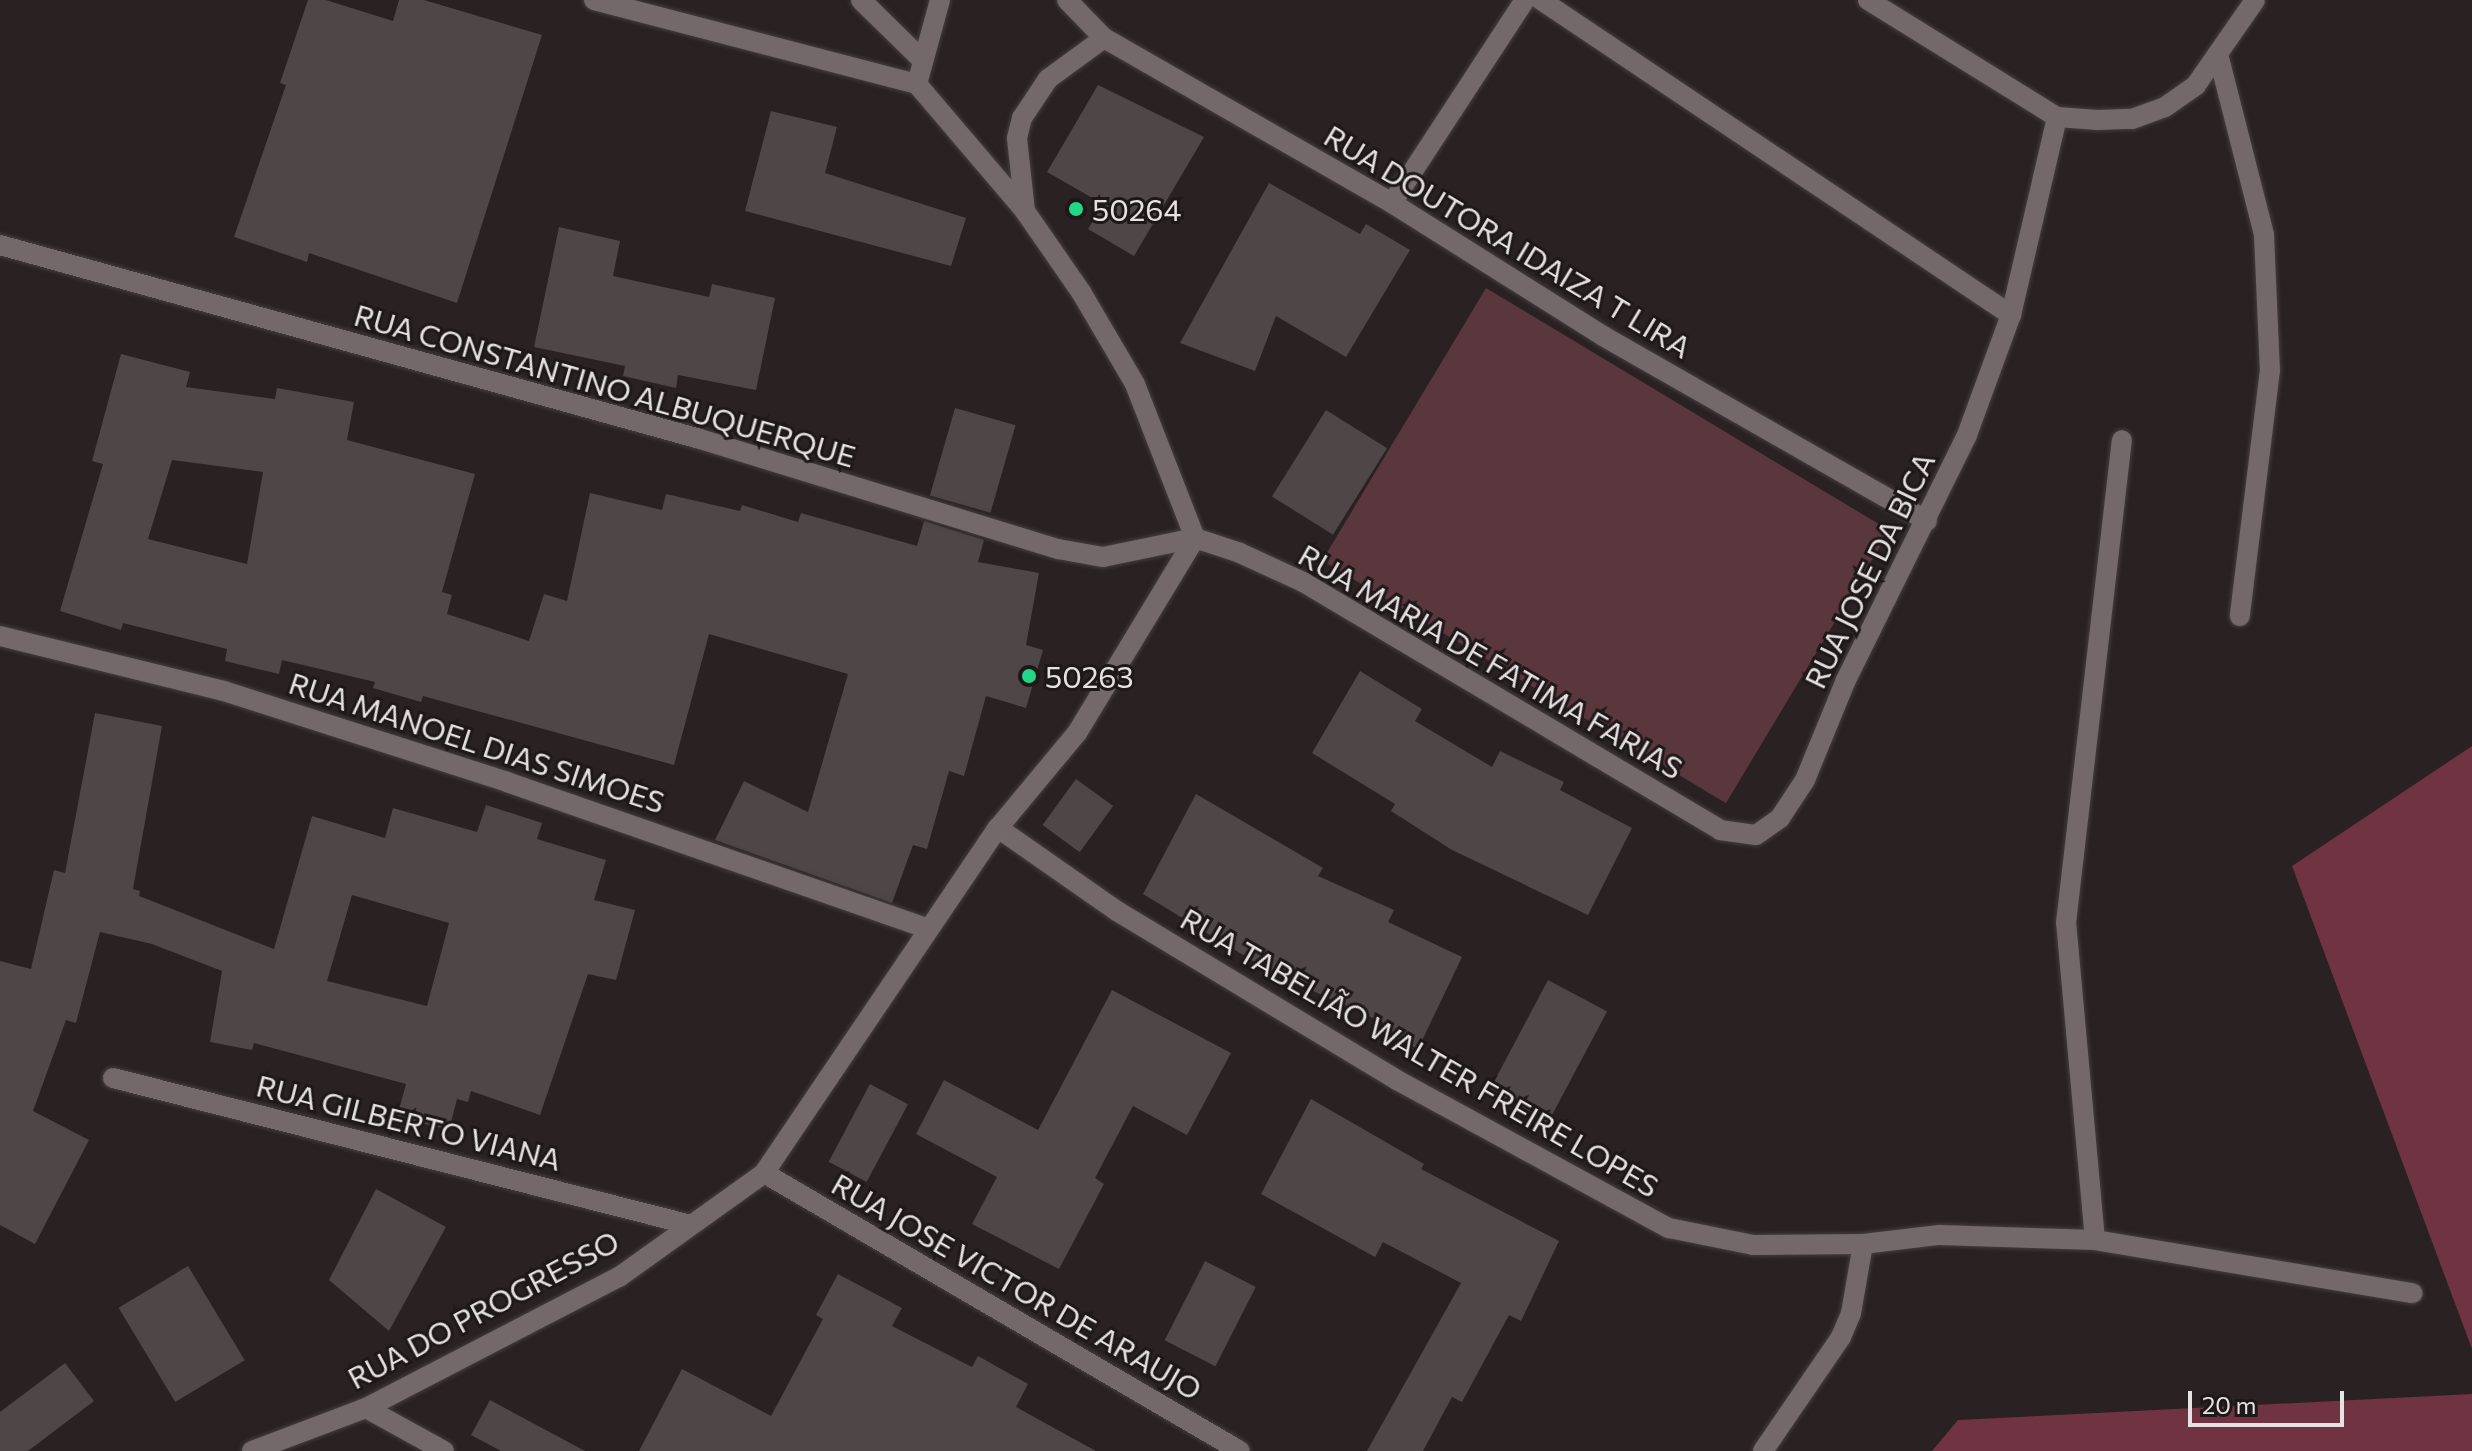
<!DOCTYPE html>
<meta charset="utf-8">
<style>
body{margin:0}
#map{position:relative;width:2472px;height:1451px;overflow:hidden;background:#292122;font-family:Commissioner,sans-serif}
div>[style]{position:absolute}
.green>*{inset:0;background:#5a363d;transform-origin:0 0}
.forest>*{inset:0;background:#6f3341}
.building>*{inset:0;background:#4f4647;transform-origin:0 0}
.roads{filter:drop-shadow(0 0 2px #443e3f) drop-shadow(0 0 2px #443e3f)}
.minor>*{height:20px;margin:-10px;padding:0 10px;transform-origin:10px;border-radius:10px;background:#73696b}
.tertiary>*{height:20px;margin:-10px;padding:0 10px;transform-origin:10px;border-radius:10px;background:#73696b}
.dots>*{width:22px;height:22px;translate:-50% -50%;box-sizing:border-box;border:4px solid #1f1819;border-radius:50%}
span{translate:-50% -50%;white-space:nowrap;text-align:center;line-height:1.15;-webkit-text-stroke:6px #1f1819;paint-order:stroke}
.poi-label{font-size:30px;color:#e6e1e2}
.left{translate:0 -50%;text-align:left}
.street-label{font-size:30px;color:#e6e1e2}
.scale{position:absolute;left:2188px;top:1391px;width:156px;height:36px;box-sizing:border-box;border:4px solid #e6e1e2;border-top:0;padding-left:10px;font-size:24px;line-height:28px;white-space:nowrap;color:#e6e1e2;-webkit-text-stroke:6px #1f1819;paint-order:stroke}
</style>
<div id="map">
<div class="green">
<div style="left:1486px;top:288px;width:471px;height:318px;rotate:31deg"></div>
</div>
<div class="forest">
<div style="clip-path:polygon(2472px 746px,2472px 1349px,2292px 866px)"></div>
<div style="clip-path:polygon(2472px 1394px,2472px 1451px,1932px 1451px,1958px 1420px)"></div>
</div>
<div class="building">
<div style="clip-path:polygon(308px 0,326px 0,393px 21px,399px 0,424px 0,542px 35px,457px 303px,309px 253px,307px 262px,234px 237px,286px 85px,280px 83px)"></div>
<div style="clip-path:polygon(1098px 85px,1204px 137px,1134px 256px,1088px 229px,1103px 204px,1047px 172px)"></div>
<div style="clip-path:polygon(771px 111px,837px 127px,825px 173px,966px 218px,951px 266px,745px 211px)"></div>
<div style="clip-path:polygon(1269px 183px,1360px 234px,1366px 224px,1410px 250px,1346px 357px,1276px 316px,1255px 371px,1180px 343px)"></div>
<div style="clip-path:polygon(559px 227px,620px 241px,613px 276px,709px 297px,712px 284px,775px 298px,756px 390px,678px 375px,676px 388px,623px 376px,625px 366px,534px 347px)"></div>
<div style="clip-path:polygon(evenodd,121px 354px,190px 372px,186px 387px,275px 399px,277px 388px,354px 402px,347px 440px,475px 474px,442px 592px,452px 595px,447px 614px,529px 641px,544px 594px,567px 601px,590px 493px,662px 510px,666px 494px,740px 511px,742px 505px,798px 522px,801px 513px,917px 546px,924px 521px,984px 540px,978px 562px,1039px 573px,1026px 645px,1043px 650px,1026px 708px,986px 696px,964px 776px,949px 771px,927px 849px,913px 845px,892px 903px,715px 840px,744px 781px,808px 812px,848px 674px,709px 634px,674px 765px,423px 696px,421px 702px,373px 688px,375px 682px,282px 660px,279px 674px,225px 661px,227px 649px,123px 623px,121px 630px,60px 611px,103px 464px,92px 461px,121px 354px,172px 460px,263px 472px,247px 564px,148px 539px,172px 460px)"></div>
<div style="left:955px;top:408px;width:63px;height:91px;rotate:16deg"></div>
<div style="left:1326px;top:410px;width:72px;height:102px;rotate:32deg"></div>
<div style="clip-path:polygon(1360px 671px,1422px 709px,1415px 721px,1492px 767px,1500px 751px,1564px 782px,1560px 790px,1632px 828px,1588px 915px,1452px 850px,1391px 811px,1395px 804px,1312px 753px)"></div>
<div style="clip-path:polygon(evenodd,95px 713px,162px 726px,133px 889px,140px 891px,139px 896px,274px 949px,312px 816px,385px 838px,393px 808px,477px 832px,486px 805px,542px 823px,537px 839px,606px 860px,594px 900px,635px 910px,616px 980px,588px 974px,540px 1115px,471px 1091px,468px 1102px,457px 1099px,449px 1130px,397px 1117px,406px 1084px,254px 1043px,252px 1050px,210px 1042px,222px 971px,152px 944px,100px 932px,76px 1023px,66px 1020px,33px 1111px,89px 1140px,35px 1244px,0 1225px,0 961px,31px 969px,54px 870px,65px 873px,95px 713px,352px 895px,449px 923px,427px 1006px,327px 981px,352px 895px)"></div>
<div style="left:1076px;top:779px;width:46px;height:57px;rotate:36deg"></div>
<div style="clip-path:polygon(1196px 794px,1323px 868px,1318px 876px,1394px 910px,1388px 922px,1462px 957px,1418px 1049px,1380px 1031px,1384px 1023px,1271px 972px,1143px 894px)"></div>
<div style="left:1548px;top:980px;width:67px;height:127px;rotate:28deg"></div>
<div style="clip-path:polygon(1112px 990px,1231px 1053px,1187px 1135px,1133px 1106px,1095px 1178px,1104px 1184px,1059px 1269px,972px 1224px,997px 1177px,916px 1134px,944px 1080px,1038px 1130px)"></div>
<div style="left:870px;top:1084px;width:43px;height:88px;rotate:28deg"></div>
<div style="clip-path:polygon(1311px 1099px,1424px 1164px,1421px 1169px,1559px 1241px,1521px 1321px,1509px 1315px,1462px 1402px,1452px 1397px,1423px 1451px,1367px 1451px,1461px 1283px,1383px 1242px,1375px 1257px,1261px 1194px)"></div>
<div style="clip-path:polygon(376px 1189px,446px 1227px,389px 1331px,329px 1280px)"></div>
<div style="left:1205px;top:1261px;width:57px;height:89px;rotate:27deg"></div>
<div style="left:188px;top:1266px;width:110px;height:81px;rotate:59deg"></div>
<div style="clip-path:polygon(838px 1274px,902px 1308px,892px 1326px,972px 1367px,978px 1356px,1028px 1384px,1016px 1407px,1096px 1451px,639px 1451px,682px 1369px,771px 1416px,823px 1319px,816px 1315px)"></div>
<div style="clip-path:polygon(65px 1363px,94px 1401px,28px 1451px,0 1451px,0 1412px)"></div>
<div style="clip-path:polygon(490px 1400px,585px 1451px,501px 1451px,471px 1435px)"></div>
</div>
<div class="roads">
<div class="minor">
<div style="left:594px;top:0;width:334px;rotate:14.6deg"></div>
<div style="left:917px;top:84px;width:87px;rotate:-74.7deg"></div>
<div style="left:861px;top:0;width:87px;rotate:44.5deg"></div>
<div style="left:1067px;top:0;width:53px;rotate:45.8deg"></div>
<div style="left:1104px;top:38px;width:332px;rotate:29.8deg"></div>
<div style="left:1392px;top:203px;width:249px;rotate:32.2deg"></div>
<div style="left:1603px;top:336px;width:373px;rotate:29.7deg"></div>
<div style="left:1541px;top:0;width:566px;rotate:33.83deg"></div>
<div style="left:1868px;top:0;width:222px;rotate:31.8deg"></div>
<div style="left:2057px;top:117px;width:41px;rotate:4.2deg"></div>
<div style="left:2098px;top:120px;width:34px;rotate:-2deg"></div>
<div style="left:2132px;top:119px;width:35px;rotate:-20deg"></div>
<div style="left:2165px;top:107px;width:38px;rotate:-35deg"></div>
<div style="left:2196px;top:85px;width:103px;rotate:-55.2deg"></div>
<div style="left:2219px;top:58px;width:183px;rotate:75.7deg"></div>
<div style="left:2264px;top:235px;width:135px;rotate:87.5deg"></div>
<div style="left:2270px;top:370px;width:248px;rotate:97deg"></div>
<div style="left:1392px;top:203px;width:243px;rotate:-56.8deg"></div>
<div style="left:1025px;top:211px;width:73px;rotate:-96.3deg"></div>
<div style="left:1017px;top:138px;width:21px;rotate:-76deg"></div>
<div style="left:1022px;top:118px;width:47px;rotate:-56.3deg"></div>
<div style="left:1048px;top:79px;width:69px;rotate:-36.2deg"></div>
<div style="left:0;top:245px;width:726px;rotate:15.49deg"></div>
<div style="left:700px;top:439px;width:375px;rotate:17.1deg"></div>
<div style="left:1058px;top:549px;width:46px;rotate:10.1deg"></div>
<div style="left:1103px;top:557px;width:94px;rotate:-11.7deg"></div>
<div style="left:1195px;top:538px;width:47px;rotate:18.4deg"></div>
<div style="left:1240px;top:553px;width:69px;rotate:24.7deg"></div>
<div style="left:1303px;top:582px;width:485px;rotate:30.7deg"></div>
<div style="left:1720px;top:830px;width:36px;rotate:8deg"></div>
<div style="left:1756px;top:835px;width:29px;rotate:-35deg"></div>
<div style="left:1780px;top:818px;width:45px;rotate:-56.7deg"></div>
<div style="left:1805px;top:780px;width:108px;rotate:-67.7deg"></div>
<div style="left:1846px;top:680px;width:273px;rotate:-63.7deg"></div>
<div style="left:1967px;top:435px;width:128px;rotate:-69.9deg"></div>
<div style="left:2011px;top:315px;width:203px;rotate:-76.9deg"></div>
<div style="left:0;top:636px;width:231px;rotate:13.8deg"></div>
<div style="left:224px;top:691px;width:297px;rotate:17.8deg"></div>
<div style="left:507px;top:782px;width:446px;rotate:19.2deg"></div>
<div style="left:998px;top:828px;width:145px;rotate:34.9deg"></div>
<div style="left:1117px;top:911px;width:327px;rotate:31.1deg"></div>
<div style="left:1397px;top:1080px;width:310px;rotate:28.6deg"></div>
<div style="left:1669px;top:1228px;width:86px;rotate:11.4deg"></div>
<div style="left:1753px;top:1245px;width:110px;rotate:-0.5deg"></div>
<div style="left:1863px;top:1244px;width:77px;rotate:-6.8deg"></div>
<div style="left:1939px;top:1235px;width:156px;rotate:1.8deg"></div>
<div style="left:2095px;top:1240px;width:322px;rotate:9.5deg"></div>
<div style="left:113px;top:1078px;width:596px;rotate:14.27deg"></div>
<div style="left:764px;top:1173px;width:551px;rotate:30.29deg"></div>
<div style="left:2095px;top:1240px;width:318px;rotate:-95.2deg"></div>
<div style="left:2066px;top:923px;width:486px;rotate:-83.4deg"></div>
<div style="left:366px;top:1408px;width:89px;rotate:28.9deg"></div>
<div style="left:1763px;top:1451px;width:138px;rotate:-55.6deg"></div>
<div style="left:1841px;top:1337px;width:26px;rotate:-67deg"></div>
<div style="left:1851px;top:1313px;width:70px;rotate:-80.1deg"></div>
</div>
<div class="tertiary">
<div style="left:252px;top:1451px;width:122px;rotate:-20.7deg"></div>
<div style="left:366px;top:1408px;width:285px;rotate:-27.4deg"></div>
<div style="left:619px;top:1277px;width:178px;rotate:-35.6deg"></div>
<div style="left:764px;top:1173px;width:417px;rotate:-55.9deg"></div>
<div style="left:998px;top:828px;width:124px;rotate:-50.3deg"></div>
<div style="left:1077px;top:733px;width:228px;rotate:-58.8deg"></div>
<div style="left:1195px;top:538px;width:165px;rotate:-111.3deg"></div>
<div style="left:1135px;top:384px;width:107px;rotate:-120.4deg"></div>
<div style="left:1081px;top:292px;width:98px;rotate:-124.7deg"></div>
<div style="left:1025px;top:211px;width:167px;rotate:-130.4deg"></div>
</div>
</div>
<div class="dots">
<div style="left:1076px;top:209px;background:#22d887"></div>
<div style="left:1029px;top:676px;background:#22d887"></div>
</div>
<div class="poi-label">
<span class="left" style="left:1092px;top:209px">50264</span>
<span class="left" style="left:1045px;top:676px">50263</span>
</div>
<div class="street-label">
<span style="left:1508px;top:241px;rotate:31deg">RUA DOUTORA IDAIZA T LIRA</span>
<span style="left:605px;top:385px;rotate:16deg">RUA CONSTANTINO ALBUQUERQUE</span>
<span style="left:1869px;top:570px;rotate:-64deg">RUA JOSE DA BICA</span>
<span style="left:1491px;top:661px;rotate:30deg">RUA MARIA DE FATIMA FARIAS</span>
<span style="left:477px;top:742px;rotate:18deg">RUA MANOEL DIAS SIMOES</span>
<span style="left:1420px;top:1052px;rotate:30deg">RUA TABELIÃO WALTER FREIRE LOPES</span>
<span style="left:409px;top:1122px;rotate:14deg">RUA GILBERTO VIANA</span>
<span style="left:1017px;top:1286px;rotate:30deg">RUA JOSE VICTOR DE ARAUJO</span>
<span style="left:483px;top:1309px;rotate:-28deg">RUA DO PROGRESSO</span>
</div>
<div class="scale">20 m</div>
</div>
